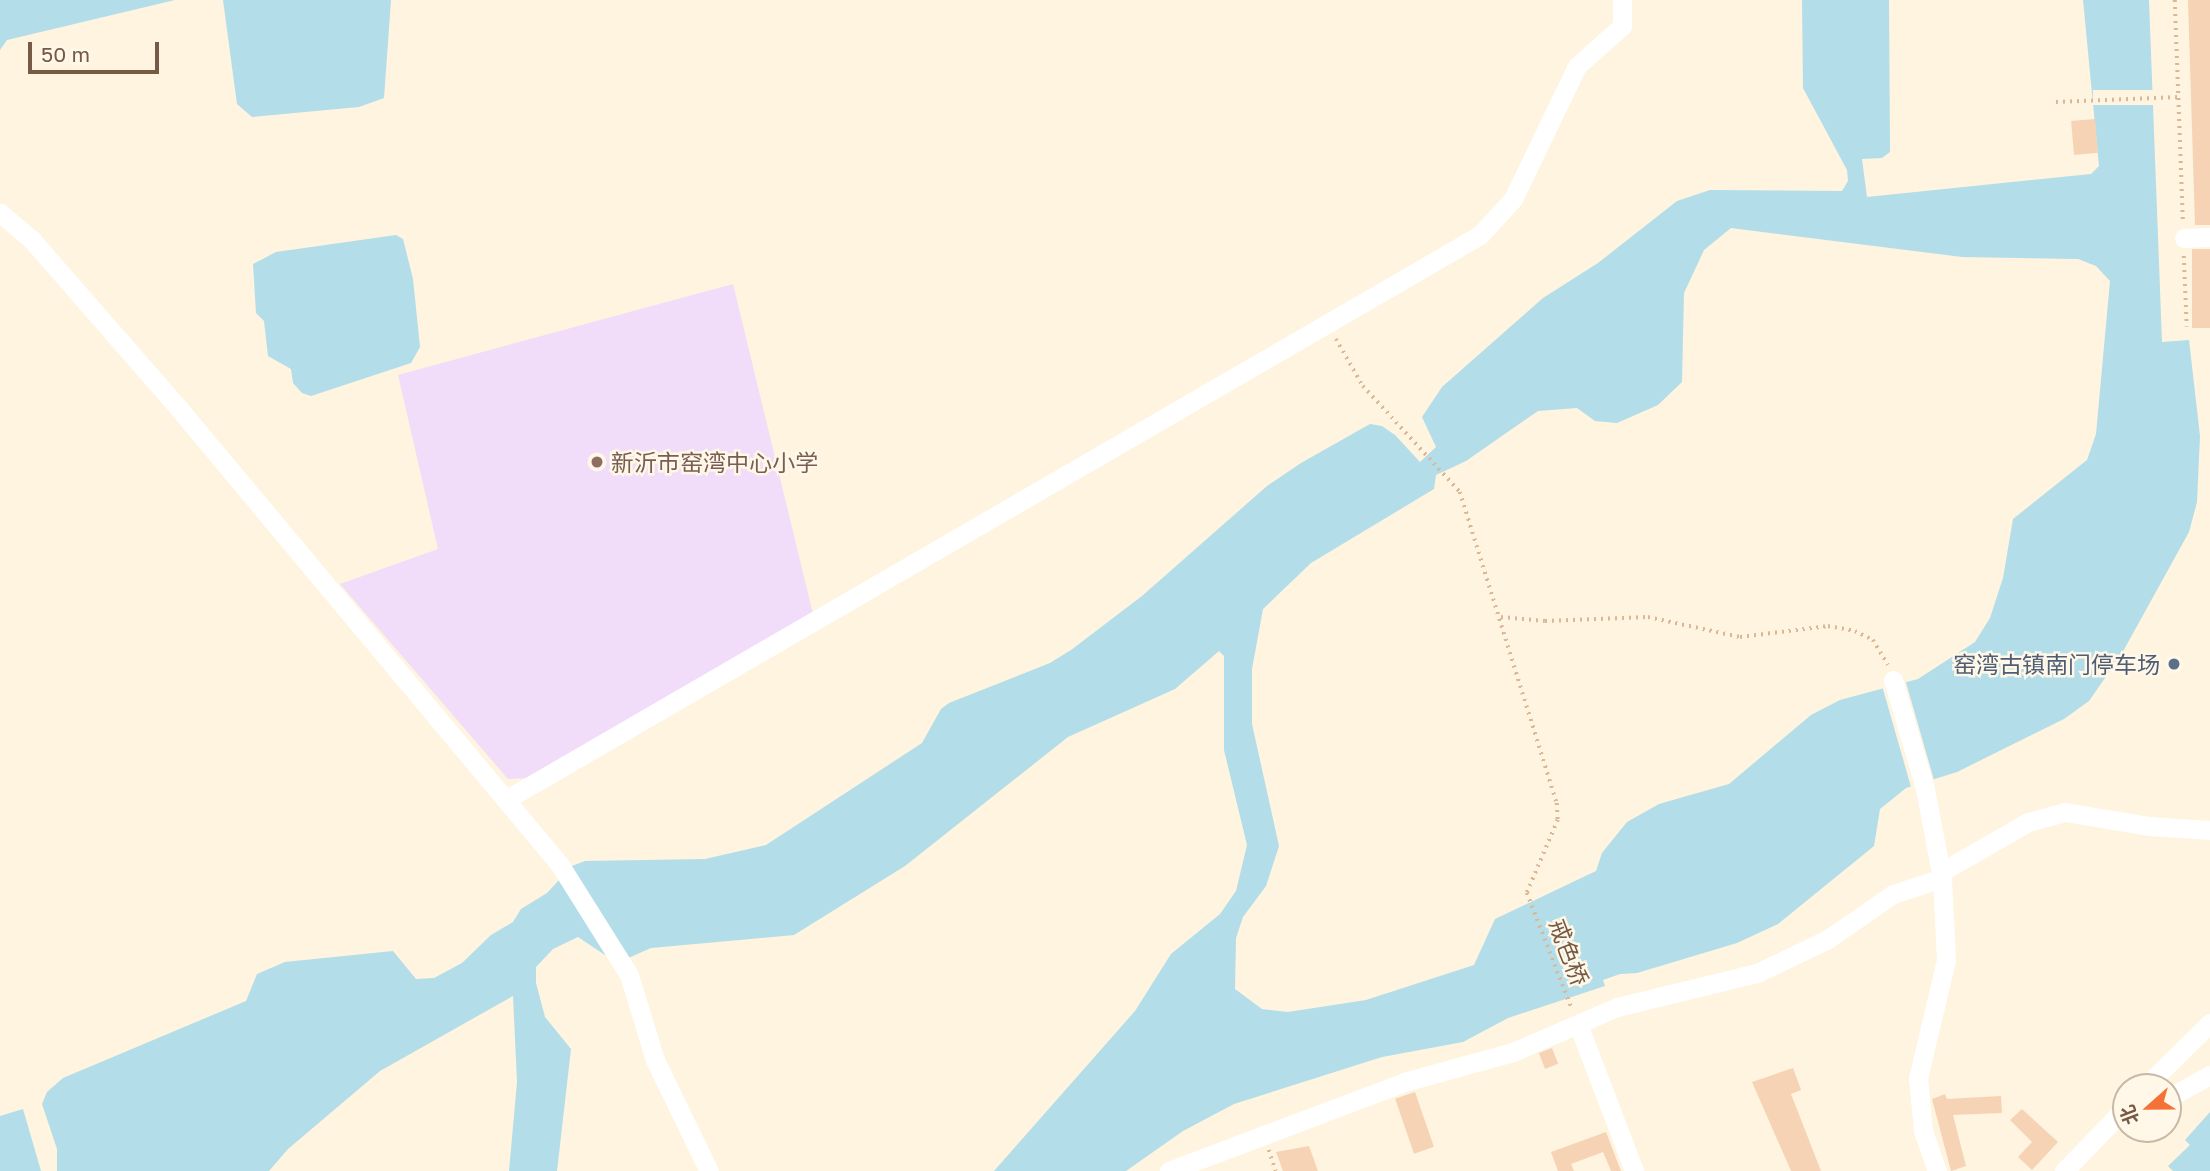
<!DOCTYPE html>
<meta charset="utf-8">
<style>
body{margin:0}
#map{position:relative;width:2210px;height:1171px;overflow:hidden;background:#fef4df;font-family:"Golos Text","Noto Sans SC",sans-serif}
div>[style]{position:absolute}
.education>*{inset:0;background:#f1dcfa}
.water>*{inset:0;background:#b2dde9}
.pier>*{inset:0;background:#fef4df;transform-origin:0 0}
.building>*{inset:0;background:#f6d3b4;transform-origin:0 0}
.path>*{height:3.5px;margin-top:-1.75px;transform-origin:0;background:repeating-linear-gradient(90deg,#dab797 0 2px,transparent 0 7px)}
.minor>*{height:19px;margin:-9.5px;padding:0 9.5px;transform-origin:9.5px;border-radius:9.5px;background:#fff}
.dots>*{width:19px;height:19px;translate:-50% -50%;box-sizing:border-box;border:4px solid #fff7e7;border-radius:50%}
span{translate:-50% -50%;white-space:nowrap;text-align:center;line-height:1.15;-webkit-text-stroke:5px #fff7e7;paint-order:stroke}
.education-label{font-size:23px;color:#785e54}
.left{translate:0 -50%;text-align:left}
.service-label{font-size:23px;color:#4e5e75}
.right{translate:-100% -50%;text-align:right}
.street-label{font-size:23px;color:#765a45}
.north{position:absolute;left:2112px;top:1073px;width:70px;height:70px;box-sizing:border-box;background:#fff7e7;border:2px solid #c8b8a6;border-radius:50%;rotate:249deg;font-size:19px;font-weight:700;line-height:28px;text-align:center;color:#765a45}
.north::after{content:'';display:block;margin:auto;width:24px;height:32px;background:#f47138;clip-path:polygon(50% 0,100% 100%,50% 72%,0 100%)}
.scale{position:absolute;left:28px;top:42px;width:131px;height:32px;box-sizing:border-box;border:4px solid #765a45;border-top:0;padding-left:9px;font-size:21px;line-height:24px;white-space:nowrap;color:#765a45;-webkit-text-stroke:5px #fff7e7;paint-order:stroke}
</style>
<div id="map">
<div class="education">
<div style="clip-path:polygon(733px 284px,813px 614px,529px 778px,508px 779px,340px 584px,438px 549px,398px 375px)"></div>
</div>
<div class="water">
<div style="clip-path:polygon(0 0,175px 0,7px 40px,0 50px)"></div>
<div style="clip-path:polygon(223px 0,391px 0,384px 98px,359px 107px,252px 117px,237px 104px)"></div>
<div style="clip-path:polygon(evenodd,1802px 0,1889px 0,1890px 152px,1882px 158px,1862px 159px,1867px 197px,2091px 174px,2099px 166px,2083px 0,2149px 0,2162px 342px,2189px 340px,2200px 436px,2197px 502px,2189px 532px,2121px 655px,2089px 701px,2064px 719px,1957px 772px,1906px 788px,1880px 809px,1874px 846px,1778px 924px,1737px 943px,1637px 973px,1620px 974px,1603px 980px,1605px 986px,1508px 1018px,1463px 1042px,1382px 1057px,1234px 1104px,1183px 1131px,1126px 1171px,994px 1171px,1135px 1011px,1171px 954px,1220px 914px,1236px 891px,1247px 845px,1224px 750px,1224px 656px,1219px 651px,1175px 689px,1068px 737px,905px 866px,794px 935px,651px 948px,617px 963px,578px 937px,553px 949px,536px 967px,536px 983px,545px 1017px,571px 1049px,557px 1171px,509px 1171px,517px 1082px,513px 996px,380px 1071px,288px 1149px,269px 1171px,57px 1171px,57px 1149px,42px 1104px,47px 1092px,63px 1078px,246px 1001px,257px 974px,285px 962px,393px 951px,416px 979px,434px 978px,462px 963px,491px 935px,513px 922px,521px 909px,547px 893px,572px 866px,585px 861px,705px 859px,766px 845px,922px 743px,941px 709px,949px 703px,1050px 663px,1071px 650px,1142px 596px,1267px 486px,1301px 463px,1370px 424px,1382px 426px,1395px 435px,1420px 462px,1436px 447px,1422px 417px,1442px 387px,1543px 298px,1598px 263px,1677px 201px,1710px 190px,1842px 191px,1848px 181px,1847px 170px,1803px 88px,1802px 0,1731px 228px,1962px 257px,2078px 259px,2096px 266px,2110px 281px,2096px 434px,2087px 460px,2013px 519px,2003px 578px,1990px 618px,1975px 642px,1918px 679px,1840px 700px,1811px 715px,1729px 784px,1659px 804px,1627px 822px,1602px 853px,1596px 871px,1495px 919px,1474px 965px,1366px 1000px,1288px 1012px,1262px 1009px,1235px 989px,1236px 938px,1243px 917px,1266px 886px,1279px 846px,1252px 724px,1252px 669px,1263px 609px,1311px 563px,1434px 489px,1436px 475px,1466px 461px,1538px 411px,1577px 408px,1595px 421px,1617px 423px,1658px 405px,1682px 382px,1684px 293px,1704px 250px,1731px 228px)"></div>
<div style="clip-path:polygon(396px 235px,403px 239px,413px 279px,420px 347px,411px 363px,311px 396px,302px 393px,293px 383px,291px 369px,268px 356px,264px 321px,256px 313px,253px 264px,276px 252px)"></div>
<div style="clip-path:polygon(23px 1109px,41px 1171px,0 1171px,0 1116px)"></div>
<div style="clip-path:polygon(2210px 1112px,2210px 1171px,2173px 1171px,2168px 1166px,2190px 1145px,2185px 1140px)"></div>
</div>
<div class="pier">
<div style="left:2153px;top:90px;width:15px;height:60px;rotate:90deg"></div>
<div style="left:1905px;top:679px;width:108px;height:24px;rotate:74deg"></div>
</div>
<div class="building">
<div style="clip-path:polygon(2188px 0,2210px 0,2210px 225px,2195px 225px)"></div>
<div style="left:2095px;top:119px;width:34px;height:24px;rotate:85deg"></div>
<div style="left:2210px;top:249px;width:79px;height:18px;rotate:90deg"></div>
<div style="left:1552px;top:1048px;width:17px;height:14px;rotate:69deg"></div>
<div style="clip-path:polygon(1793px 1068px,1801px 1090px,1791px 1094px,1821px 1171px,1791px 1171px,1752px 1082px)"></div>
<div style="left:1415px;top:1092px;width:58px;height:21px;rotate:71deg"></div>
<div style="clip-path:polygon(1945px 1094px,1947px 1099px,2001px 1096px,2002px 1113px,1953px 1115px,1966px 1166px,1951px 1171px,1932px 1099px)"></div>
<div style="clip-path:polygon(2022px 1109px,2058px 1142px,2032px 1170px,2018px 1157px,2032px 1142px,2010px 1120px)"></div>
<div style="clip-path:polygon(1606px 1132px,1621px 1171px,1611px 1171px,1603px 1152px,1571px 1164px,1574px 1171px,1558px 1171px,1551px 1152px)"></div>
<div style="clip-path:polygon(1309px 1146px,1318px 1171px,1283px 1171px,1276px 1152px)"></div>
</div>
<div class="path">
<div style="left:2175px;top:0;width:220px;rotate:87.9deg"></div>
<div style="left:2056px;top:102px;width:123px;rotate:-2.3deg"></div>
<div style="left:2184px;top:256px;width:71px;rotate:87.6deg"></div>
<div style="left:1336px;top:339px;width:54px;rotate:60.1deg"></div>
<div style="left:1363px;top:386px;width:144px;rotate:47.5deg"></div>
<div style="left:1460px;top:492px;width:326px;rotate:72.7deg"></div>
<div style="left:1557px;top:803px;width:17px;rotate:87deg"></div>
<div style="left:1558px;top:820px;width:79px;rotate:113deg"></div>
<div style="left:1527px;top:893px;width:124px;rotate:68.8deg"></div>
<div style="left:1501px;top:617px;width:44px;rotate:5.2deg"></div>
<div style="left:1545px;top:621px;width:103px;rotate:-2.2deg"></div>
<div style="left:1648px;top:617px;width:94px;rotate:12.3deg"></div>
<div style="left:1740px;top:637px;width:89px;rotate:-7.1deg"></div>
<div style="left:1828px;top:626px;width:27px;rotate:10deg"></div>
<div style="left:1855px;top:631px;width:20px;rotate:27deg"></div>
<div style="left:1873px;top:640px;width:29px;rotate:59deg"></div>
<div style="left:1269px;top:1150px;width:22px;rotate:72deg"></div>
</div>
<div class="minor">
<div style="left:0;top:213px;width:42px;rotate:40.2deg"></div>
<div style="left:32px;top:240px;width:227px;rotate:48.9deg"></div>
<div style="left:181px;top:411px;width:591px;rotate:50.14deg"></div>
<div style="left:560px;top:865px;width:130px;rotate:57.9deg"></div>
<div style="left:629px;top:975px;width:89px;rotate:73deg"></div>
<div style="left:655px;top:1060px;width:123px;rotate:64.1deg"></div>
<div style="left:2184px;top:238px;width:26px;rotate:-2deg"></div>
<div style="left:1893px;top:680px;width:114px;rotate:73.6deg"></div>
<div style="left:1925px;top:789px;width:91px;rotate:79.2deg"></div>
<div style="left:1942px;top:878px;width:82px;rotate:87.2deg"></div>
<div style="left:1946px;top:960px;width:121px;rotate:103.3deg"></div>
<div style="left:1918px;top:1078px;width:53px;rotate:84.6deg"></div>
<div style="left:1923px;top:1131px;width:42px;rotate:70.7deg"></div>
<div style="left:507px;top:799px;width:1125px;rotate:-30.1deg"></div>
<div style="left:1480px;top:235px;width:49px;rotate:-47.5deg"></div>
<div style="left:1513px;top:199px;width:148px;rotate:-64.3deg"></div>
<div style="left:1577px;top:66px;width:60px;rotate:-41.6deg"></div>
<div style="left:1622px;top:26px;width:26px;rotate:-90deg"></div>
<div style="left:1941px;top:872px;width:100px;rotate:-29.9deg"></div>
<div style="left:2028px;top:822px;width:38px;rotate:-15deg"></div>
<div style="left:2065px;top:812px;width:86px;rotate:9.4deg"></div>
<div style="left:2150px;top:826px;width:60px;rotate:3.8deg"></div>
<div style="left:1578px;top:1024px;width:157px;rotate:69.1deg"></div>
<div style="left:2145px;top:1087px;width:91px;rotate:-44.6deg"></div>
<div style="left:2168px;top:1098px;width:48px;rotate:-28.7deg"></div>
<div style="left:1169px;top:1171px;width:251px;rotate:-20.7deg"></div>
<div style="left:1404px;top:1082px;width:113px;rotate:-15.4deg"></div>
<div style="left:1513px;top:1052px;width:113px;rotate:-23.4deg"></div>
<div style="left:1617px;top:1007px;width:144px;rotate:-13.7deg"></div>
<div style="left:1757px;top:973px;width:79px;rotate:-25.6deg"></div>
<div style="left:1828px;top:939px;width:79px;rotate:-34.7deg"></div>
<div style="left:1893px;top:894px;width:52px;rotate:-18.1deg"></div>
<div style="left:2064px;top:1171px;width:89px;rotate:-45.9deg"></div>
</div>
<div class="dots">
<div style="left:597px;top:462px;background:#8d6e63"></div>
<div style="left:2174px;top:664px;background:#5c6f8a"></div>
</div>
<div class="education-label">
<span class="left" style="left:611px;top:462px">新沂市窑湾中心小学</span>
</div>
<div class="service-label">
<span class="right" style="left:2160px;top:664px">窑湾古镇南门停车场</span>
</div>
<div class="street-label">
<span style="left:1569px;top:952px;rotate:69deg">戒色桥</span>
</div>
<div class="north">北</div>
<div class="scale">50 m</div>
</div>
